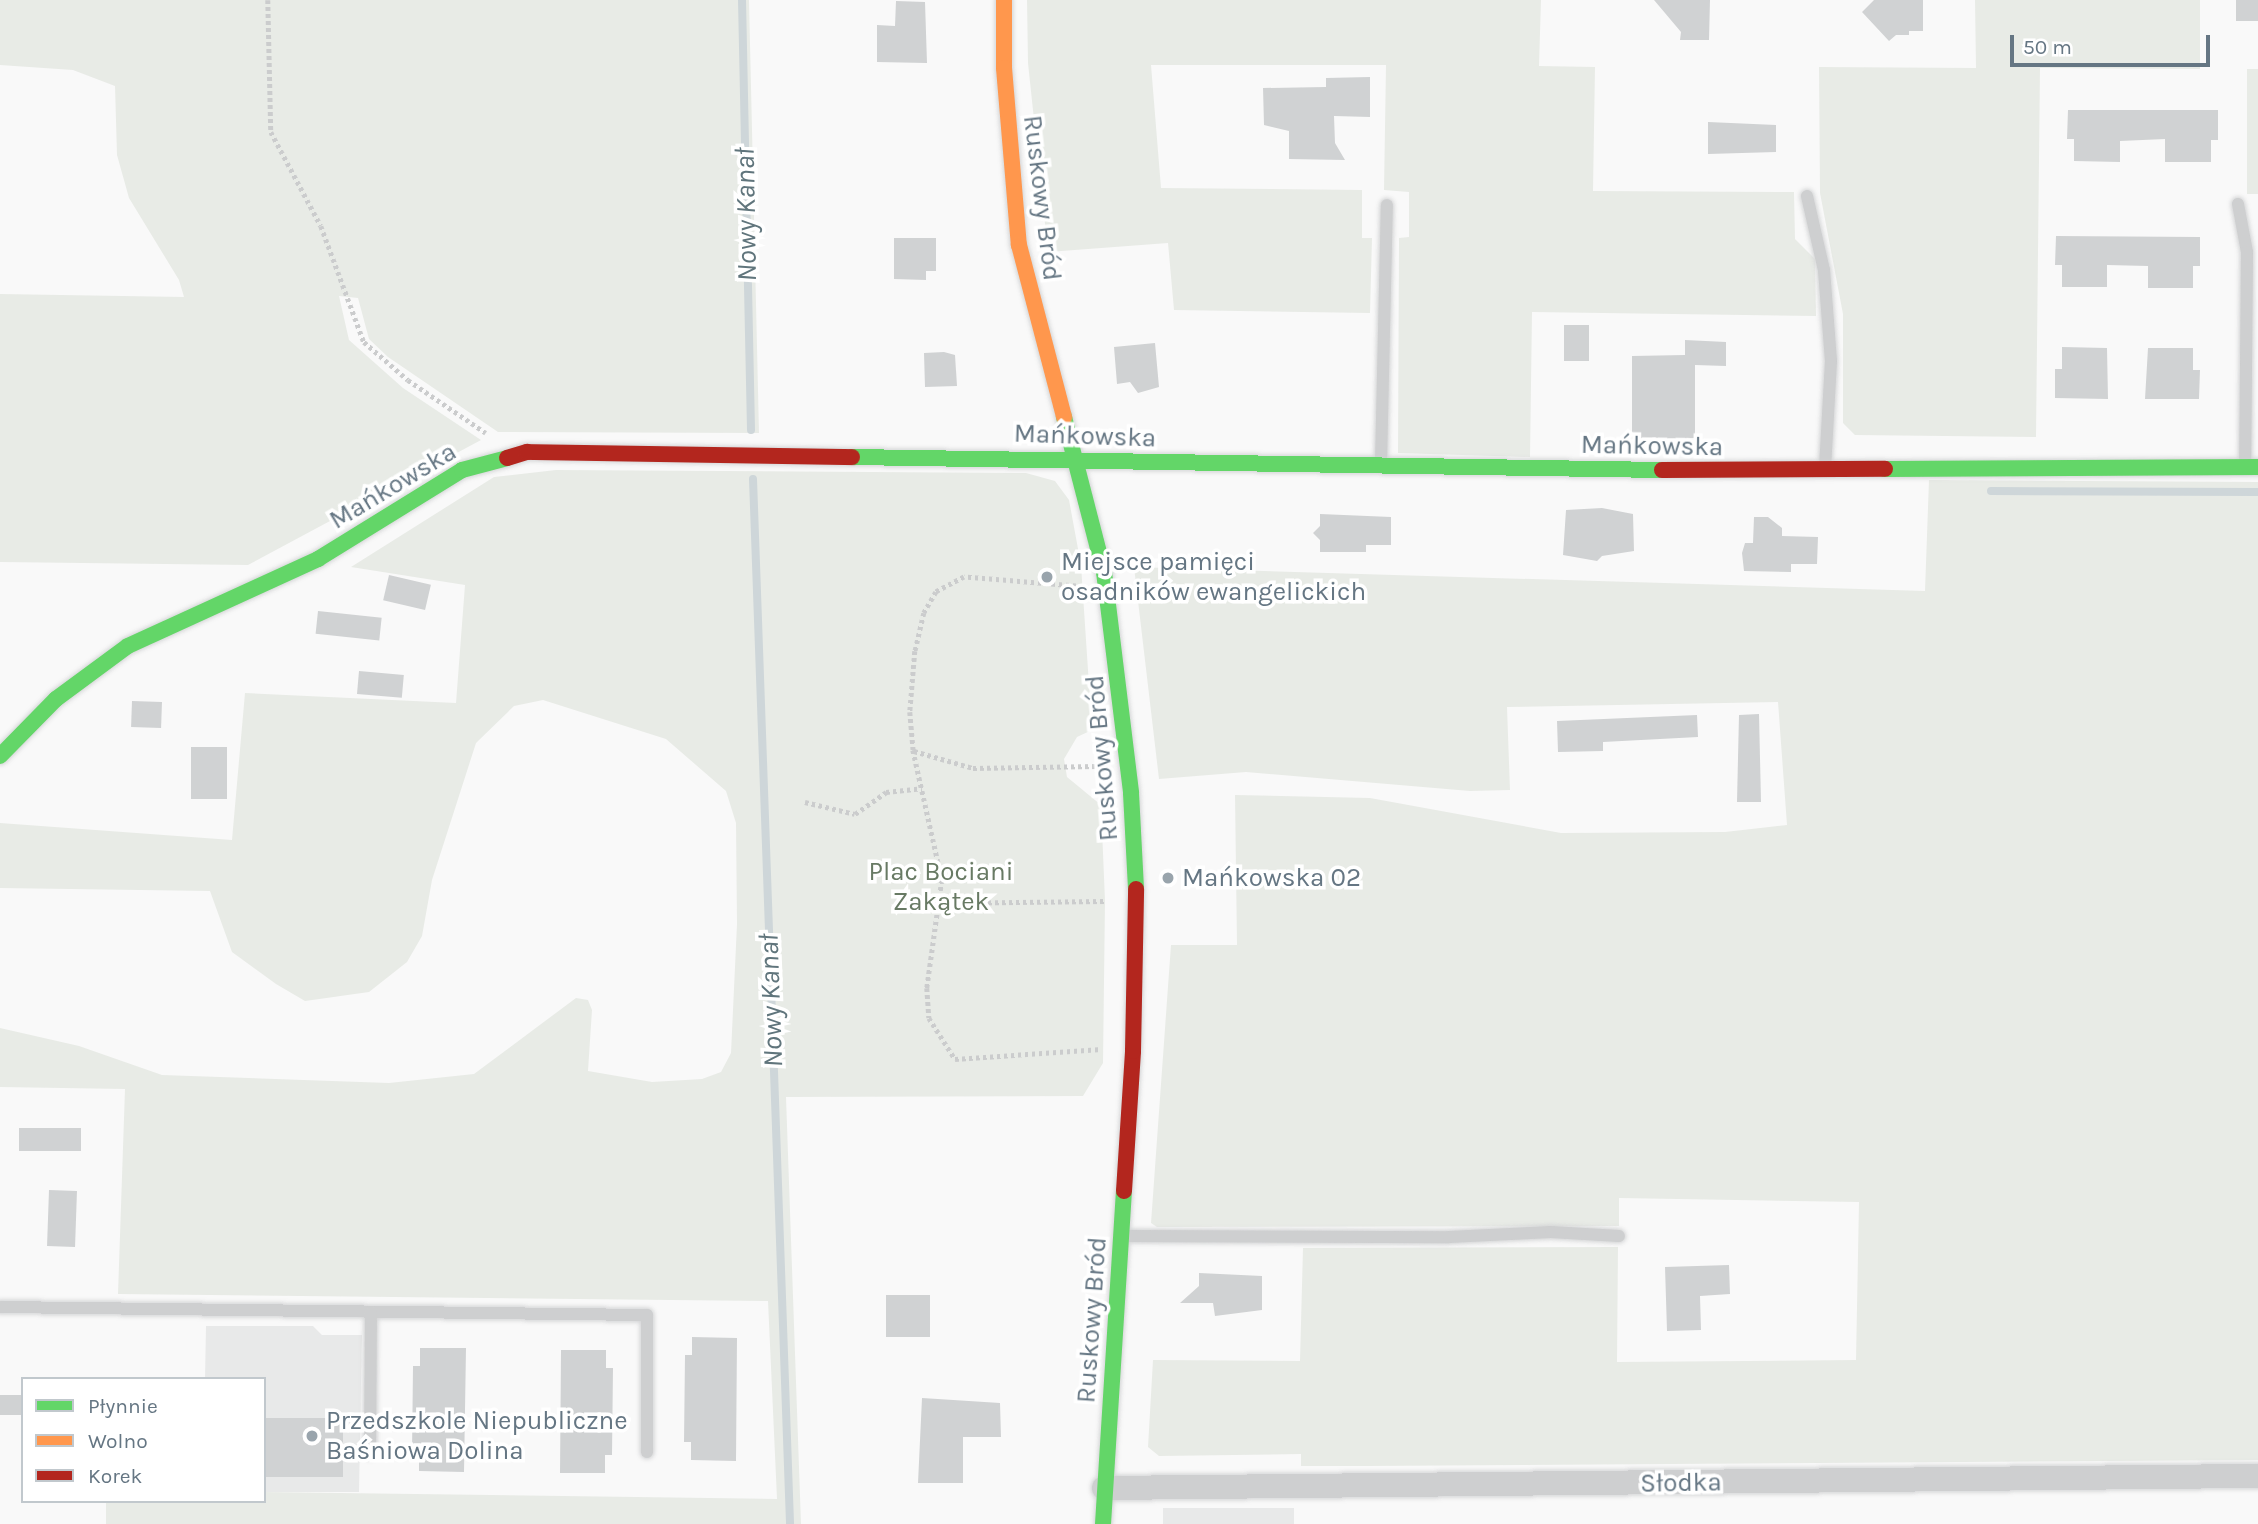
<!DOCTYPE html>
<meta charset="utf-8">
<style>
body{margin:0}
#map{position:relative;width:2258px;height:1524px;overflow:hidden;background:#f9f9f9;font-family:Karla,sans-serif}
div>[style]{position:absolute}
.built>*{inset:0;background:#e8e9e9;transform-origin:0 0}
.green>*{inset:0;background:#e8ebe6;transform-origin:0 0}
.stream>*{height:8px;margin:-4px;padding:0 4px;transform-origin:4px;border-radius:4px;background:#ced6d9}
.building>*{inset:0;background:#d0d2d3;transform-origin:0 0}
.path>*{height:4.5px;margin-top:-2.25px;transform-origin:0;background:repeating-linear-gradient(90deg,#cbcccd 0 3.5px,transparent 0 7px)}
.roads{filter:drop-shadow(0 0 2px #d5d6d7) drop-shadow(0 0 2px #d5d6d7)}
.lane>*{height:12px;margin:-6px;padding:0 6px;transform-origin:6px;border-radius:6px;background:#cecfd0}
.street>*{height:24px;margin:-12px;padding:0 12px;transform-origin:12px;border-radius:12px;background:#cecfd0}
.fast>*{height:16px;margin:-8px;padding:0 8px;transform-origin:8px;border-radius:8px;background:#63d668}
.slow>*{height:16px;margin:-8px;padding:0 8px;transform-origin:8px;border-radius:8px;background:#ff974d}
.jam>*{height:16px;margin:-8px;padding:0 8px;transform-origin:8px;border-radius:8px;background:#b3261e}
.dots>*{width:19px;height:19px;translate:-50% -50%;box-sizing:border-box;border:4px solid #fff;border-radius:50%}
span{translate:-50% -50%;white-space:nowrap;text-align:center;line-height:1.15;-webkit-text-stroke:7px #fff;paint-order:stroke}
.street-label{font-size:26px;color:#657683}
.poi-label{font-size:26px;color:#657683}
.left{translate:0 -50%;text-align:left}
.park-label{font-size:26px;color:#687a64}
.water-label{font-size:28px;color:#60757c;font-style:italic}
.legend{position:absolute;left:21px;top:1377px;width:245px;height:126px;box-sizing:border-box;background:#fff;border:2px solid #c1c8cd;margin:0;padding:9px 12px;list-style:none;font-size:21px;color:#657683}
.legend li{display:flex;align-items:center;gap:14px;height:35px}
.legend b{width:35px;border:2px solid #c1c8cd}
.scale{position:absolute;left:2010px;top:35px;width:200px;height:32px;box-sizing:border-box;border:4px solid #657683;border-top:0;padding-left:9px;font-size:21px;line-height:24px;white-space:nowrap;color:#657683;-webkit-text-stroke:5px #fff;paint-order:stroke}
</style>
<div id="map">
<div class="built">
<div style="clip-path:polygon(206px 1326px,313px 1326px,322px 1335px,362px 1335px,359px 1492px,264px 1492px,264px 1379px,205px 1379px)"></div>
<div style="left:1163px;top:1508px;width:131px;height:21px"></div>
</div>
<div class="green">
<div style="clip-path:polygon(0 0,749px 0,759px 433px,498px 432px,388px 357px,369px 339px,358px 298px,339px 296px,349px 340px,403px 388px,481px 440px,248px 565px,0 562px,0 294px,184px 297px,179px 280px,129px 198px,117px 155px,115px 86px,73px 70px,0 65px)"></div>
<div style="clip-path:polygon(1027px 0,1541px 0,1539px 66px,1595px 67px,1593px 191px,1794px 192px,1795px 239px,1815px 259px,1816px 316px,1532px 312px,1530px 457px,1398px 453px,1399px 238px,1409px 237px,1409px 192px,1384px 190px,1386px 65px,1151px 65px,1161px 188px,1362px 190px,1362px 238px,1372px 238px,1370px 313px,1174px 310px,1168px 243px,1048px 252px,1028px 63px)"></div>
<div style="clip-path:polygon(1975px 0,2200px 0,2200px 69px,2040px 68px,2036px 437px,1855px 435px,1843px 423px,1843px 314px,1820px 193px,1819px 67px,1976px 68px)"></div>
<div style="left:2247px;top:69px;width:11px;height:125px"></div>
<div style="clip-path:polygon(556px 470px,1026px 473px,1055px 481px,1069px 500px,1081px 565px,1092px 730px,1077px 737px,1064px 759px,1067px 777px,1101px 805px,1105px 901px,1103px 1063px,1083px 1096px,786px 1097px,801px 1524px,106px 1524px,106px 1501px,264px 1501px,264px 1492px,777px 1499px,768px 1301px,118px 1294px,125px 1089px,0 1087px,0 1028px,79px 1046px,162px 1075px,389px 1083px,474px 1074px,576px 998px,588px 1000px,592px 1010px,588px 1071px,652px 1082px,702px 1079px,721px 1072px,731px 1053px,737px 924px,736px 823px,726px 791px,666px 739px,543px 700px,514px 706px,476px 743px,432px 880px,422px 936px,407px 962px,369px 992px,305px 1001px,276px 984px,232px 952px,210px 891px,0 888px,0 823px,232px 840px,245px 693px,456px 703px,465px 585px,351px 567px,494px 477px)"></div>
<div style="clip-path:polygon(1929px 480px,2258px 482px,2258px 1460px,1366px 1466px,1301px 1466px,1301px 1454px,1159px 1456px,1148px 1447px,1153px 1360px,1300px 1361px,1303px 1248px,1618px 1247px,1617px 1362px,1856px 1360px,1859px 1202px,1619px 1198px,1619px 1226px,1157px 1227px,1151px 1223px,1171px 945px,1237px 945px,1235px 795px,1370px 798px,1561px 833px,1725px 832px,1787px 825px,1778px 702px,1507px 707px,1510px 790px,1470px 791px,1246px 772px,1159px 779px,1134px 567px,1925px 591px)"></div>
</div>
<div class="stream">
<div style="left:742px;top:0;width:430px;rotate:88.8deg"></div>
<div style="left:753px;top:479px;width:1046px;rotate:87.97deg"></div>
<div style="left:1991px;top:491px;width:267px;rotate:0.2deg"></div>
</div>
<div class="building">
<div style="clip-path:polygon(1654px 0,1710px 0,1709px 40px,1680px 40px,1681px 32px)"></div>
<div style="clip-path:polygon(1874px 0,1923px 0,1923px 31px,1909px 31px,1909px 35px,1896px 35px,1889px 41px,1862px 12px)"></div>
<div style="left:2236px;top:0;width:22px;height:21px"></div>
<div style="clip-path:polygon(896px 1px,925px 2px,927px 63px,877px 62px,877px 25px,895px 26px)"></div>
<div style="clip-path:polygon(1370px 77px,1370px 117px,1334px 116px,1335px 143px,1345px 160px,1289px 159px,1289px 131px,1264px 125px,1263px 88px,1326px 87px,1326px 78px)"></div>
<div style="clip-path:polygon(2068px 110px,2218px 110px,2218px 140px,2211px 140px,2211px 162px,2165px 162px,2165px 139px,2120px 141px,2120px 162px,2074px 161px,2074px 139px,2067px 139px)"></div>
<div style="clip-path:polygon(1708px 122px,1776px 125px,1776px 152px,1708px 154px)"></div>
<div style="clip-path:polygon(2056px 236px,2200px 237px,2200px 266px,2193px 266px,2193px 288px,2148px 288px,2148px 266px,2107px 265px,2107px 287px,2062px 287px,2062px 265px,2055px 265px)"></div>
<div style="clip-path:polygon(894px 238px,936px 238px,936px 271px,926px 271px,926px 280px,894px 279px)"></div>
<div style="left:1564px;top:325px;width:25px;height:36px"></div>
<div style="clip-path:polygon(1685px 340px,1726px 342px,1726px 366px,1695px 365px,1695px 438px,1632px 439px,1632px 356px,1685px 355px)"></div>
<div style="clip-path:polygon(1155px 343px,1159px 387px,1138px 393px,1130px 382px,1117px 384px,1114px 347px)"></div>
<div style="clip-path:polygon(2062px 347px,2107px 348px,2108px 399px,2055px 398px,2055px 369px,2062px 369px)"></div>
<div style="clip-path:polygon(2148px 348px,2193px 348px,2193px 370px,2200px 370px,2199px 399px,2145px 399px)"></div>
<div style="clip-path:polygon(944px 352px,955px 355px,957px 386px,925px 387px,924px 353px)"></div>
<div style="clip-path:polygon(1602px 508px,1633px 514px,1634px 551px,1602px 556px,1597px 561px,1563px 555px,1566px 510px)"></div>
<div style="clip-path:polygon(1320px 514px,1391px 517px,1391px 545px,1366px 545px,1366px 552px,1320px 552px,1320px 540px,1313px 533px,1320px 526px)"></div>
<div style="clip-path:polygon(1754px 517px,1768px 517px,1782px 528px,1782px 536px,1818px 537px,1817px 564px,1791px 564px,1791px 572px,1744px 571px,1742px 553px,1745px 543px,1753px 543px)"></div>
<div style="left:389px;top:575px;width:43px;height:26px;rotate:13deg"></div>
<div style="left:318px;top:611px;width:64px;height:23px;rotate:6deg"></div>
<div style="left:359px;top:671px;width:45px;height:23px;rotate:5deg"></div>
<div style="left:132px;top:701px;width:30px;height:26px;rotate:2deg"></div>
<div style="clip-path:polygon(1759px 714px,1761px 802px,1737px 802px,1739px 715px)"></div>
<div style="clip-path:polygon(1697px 715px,1698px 737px,1603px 742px,1603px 751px,1558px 752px,1557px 721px)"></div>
<div style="left:191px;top:747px;width:36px;height:52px"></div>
<div style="left:19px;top:1128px;width:62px;height:23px"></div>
<div style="left:49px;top:1190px;width:28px;height:56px;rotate:2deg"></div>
<div style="clip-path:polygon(1729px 1265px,1730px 1294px,1700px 1296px,1701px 1330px,1667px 1331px,1665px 1267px)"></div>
<div style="clip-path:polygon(1199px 1273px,1262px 1276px,1262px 1310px,1215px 1316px,1213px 1303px,1180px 1303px,1199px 1286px)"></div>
<div style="left:930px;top:1295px;width:42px;height:44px;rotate:90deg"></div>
<div style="clip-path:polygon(692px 1337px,737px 1338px,736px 1461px,691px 1460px,691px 1442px,684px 1442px,685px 1355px,692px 1355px)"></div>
<div style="clip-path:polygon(420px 1348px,466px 1348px,464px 1472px,419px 1471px,419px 1453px,412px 1453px,413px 1366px,420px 1366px)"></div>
<div style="clip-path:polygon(561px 1350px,606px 1350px,606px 1368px,613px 1368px,612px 1455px,605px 1455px,605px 1473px,560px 1473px)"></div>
<div style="left:0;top:1395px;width:23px;height:20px"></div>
<div style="clip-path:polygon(922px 1398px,1000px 1403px,1001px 1437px,963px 1437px,963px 1483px,918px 1483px)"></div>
<div style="left:264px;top:1418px;width:79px;height:59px"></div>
</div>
<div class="path">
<div style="left:268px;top:0;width:132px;rotate:88.7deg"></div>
<div style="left:271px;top:132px;width:106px;rotate:62deg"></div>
<div style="left:321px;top:226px;width:124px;rotate:69.7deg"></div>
<div style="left:364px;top:342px;width:58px;rotate:40.8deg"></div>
<div style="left:408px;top:380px;width:94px;rotate:34.2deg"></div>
<div style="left:1076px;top:586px;width:112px;rotate:-175.4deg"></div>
<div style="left:964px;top:577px;width:32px;rotate:152deg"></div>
<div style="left:936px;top:592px;width:24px;rotate:120deg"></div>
<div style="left:924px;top:613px;width:39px;rotate:103deg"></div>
<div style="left:915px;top:651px;width:61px;rotate:94.7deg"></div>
<div style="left:910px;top:712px;width:38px;rotate:85deg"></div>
<div style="left:913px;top:750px;width:133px;rotate:77.4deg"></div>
<div style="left:942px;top:880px;width:109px;rotate:97.9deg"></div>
<div style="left:927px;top:988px;width:30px;rotate:86deg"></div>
<div style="left:929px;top:1018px;width:49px;rotate:57.6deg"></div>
<div style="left:955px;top:1059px;width:147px;rotate:-3.9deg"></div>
<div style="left:914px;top:751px;width:61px;rotate:16.1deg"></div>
<div style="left:973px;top:768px;width:125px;rotate:-0.9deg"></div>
<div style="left:805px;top:802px;width:51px;rotate:13.5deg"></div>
<div style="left:855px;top:814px;width:38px;rotate:-35deg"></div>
<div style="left:886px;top:792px;width:36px;rotate:-6deg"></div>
<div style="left:939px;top:903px;width:167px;rotate:-0.7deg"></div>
</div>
<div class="roads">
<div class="lane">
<div style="left:1807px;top:196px;width:76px;rotate:77.1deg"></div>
<div style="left:1824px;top:270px;width:91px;rotate:85.6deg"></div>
<div style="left:1831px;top:361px;width:106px;rotate:93.2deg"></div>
<div style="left:2238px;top:204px;width:49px;rotate:79.4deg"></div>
<div style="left:2247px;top:252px;width:214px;rotate:90.5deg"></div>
<div style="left:1381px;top:463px;width:258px;rotate:-88.7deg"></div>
<div style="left:1122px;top:1236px;width:327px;rotate:0.2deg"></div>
<div style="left:1449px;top:1237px;width:102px;rotate:-2.8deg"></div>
<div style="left:1551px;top:1232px;width:68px;rotate:3.4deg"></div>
<div style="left:0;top:1307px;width:647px;rotate:0.71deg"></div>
<div style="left:647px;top:1315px;width:137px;rotate:90deg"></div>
<div style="left:370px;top:1453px;width:141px;rotate:-89.6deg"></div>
</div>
<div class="street">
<div style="left:1104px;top:1488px;width:1154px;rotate:-0.6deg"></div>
</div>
<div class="fast">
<div style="left:1064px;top:417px;width:160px;rotate:75.5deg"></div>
<div style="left:1104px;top:572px;width:223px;rotate:83deg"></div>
<div style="left:1131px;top:793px;width:96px;rotate:87deg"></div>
<div style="left:852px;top:457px;width:810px;rotate:0.92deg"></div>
<div style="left:1885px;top:469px;width:373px;rotate:-0.3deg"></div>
<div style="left:0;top:756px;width:80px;rotate:-45.5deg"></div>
<div style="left:56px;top:699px;width:89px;rotate:-36.4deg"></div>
<div style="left:128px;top:646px;width:209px;rotate:-24.6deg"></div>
<div style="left:318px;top:559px;width:169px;rotate:-31.7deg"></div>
<div style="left:462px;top:470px;width:47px;rotate:-14.9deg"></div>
<div style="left:1103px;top:1524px;width:334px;rotate:-86.4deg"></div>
</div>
<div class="slow">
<div style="left:1004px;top:0;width:68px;rotate:90deg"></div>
<div style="left:1004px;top:68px;width:178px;rotate:85.2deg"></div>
<div style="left:1019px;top:245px;width:178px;rotate:75.3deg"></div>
</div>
<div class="jam">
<div style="left:507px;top:458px;width:21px;rotate:-17deg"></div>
<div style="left:527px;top:452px;width:325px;rotate:0.9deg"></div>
<div style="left:1662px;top:470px;width:223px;rotate:-0.3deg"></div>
<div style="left:1124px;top:1191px;width:140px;rotate:-86.3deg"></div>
<div style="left:1133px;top:1051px;width:162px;rotate:-88.9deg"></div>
</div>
</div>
<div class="dots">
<div style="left:1047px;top:577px;background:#99a4ac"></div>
<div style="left:1168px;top:878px;background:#99a4ac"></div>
<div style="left:312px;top:1436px;background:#99a4ac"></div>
</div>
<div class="street-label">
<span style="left:1042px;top:198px;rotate:83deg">Ruskowy Bród</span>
<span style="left:1085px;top:436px;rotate:2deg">Mańkowska</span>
<span style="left:1652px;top:446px;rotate:1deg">Mańkowska</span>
<span style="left:393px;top:486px;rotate:-31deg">Mańkowska</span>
<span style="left:1102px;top:758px;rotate:-95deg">Ruskowy Bród</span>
<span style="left:1092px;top:1320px;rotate:-86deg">Ruskowy Bród</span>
<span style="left:1681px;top:1483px;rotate:-1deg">Słodka</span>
</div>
<div class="poi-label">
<span class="left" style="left:1061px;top:577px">Miejsce pamięci<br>osadników ewangelickich</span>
<span class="left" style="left:1182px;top:878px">Mańkowska 02</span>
<span class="left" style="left:326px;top:1436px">Przedszkole Niepubliczne<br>Baśniowa Dolina</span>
</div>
<div class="park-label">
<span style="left:941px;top:887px">Plac Bociani<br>Zakątek</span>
</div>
<div class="water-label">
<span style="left:746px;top:215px;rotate:-91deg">Nowy Kanał</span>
<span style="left:771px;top:1001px;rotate:-92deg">Nowy Kanał</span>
</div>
<ul class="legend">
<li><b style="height:9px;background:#63d668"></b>Płynnie</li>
<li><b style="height:9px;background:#ff974d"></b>Wolno</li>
<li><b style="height:9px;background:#b3261e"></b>Korek</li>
</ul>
<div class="scale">50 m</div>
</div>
